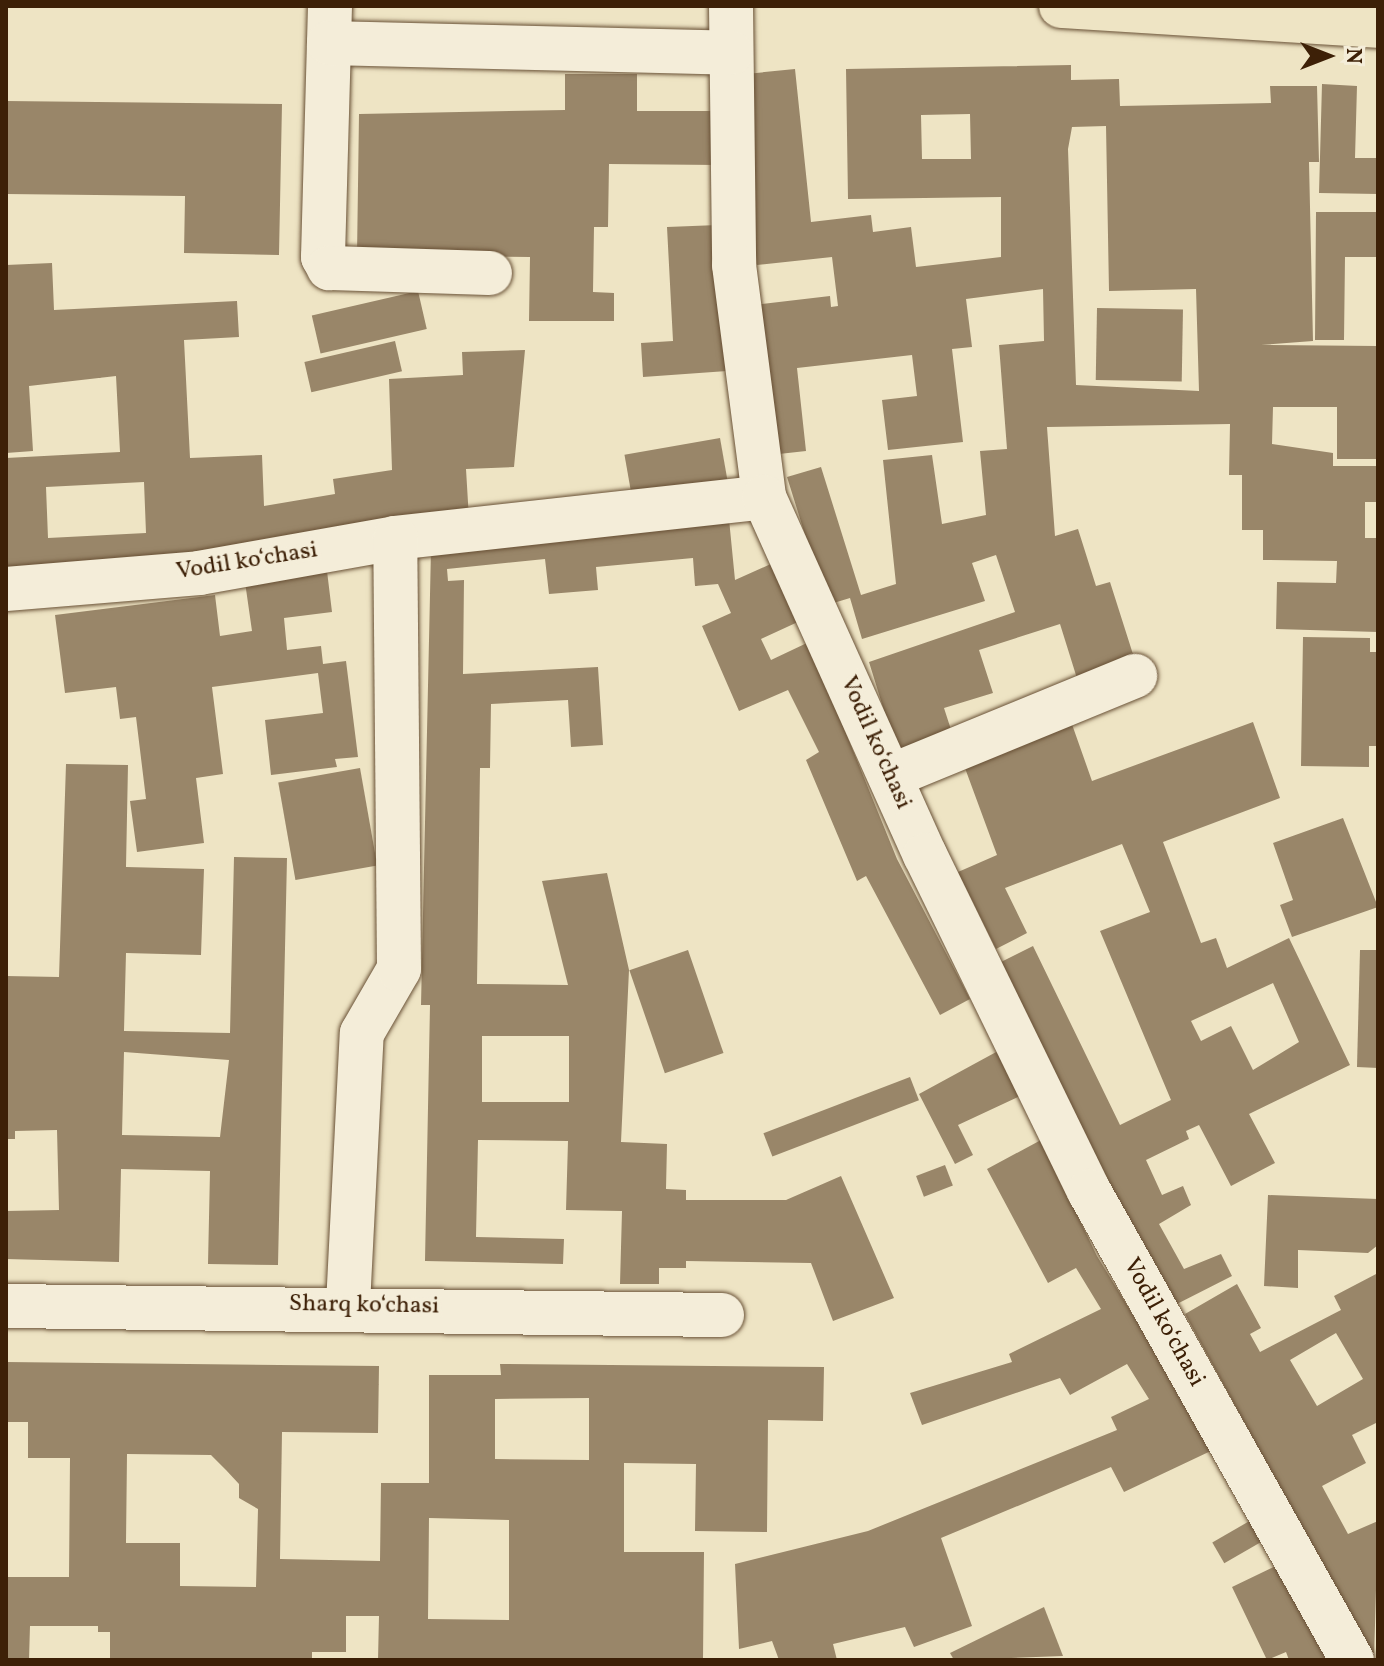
<!DOCTYPE html>
<meta charset="utf-8">
<style>
body{margin:0}
#map{position:relative;width:1384px;height:1666px;overflow:hidden;background:#eee4c4;font-family:Vollkorn,serif}
div>[style]{position:absolute}
.building>*{inset:0;background:#998669;transform-origin:0 0}
.roads{filter:drop-shadow(0 0 2px #695136) drop-shadow(0 0 2px #695136)}
.minor>*{height:44px;margin:-22px;padding:0 22px;transform-origin:22px;border-radius:22px;background:#f4edd9}
.major>*{height:44px;margin:-22px;padding:0 22px;transform-origin:22px;border-radius:22px;background:#eee4c4}
span{translate:-50% -50%;white-space:nowrap;text-align:center;line-height:1.15;-webkit-text-stroke:8px #f4edd9;paint-order:stroke}
.street-label{font-size:24px;color:#3d2007}
.frame{position:absolute;inset:0;border:8px solid #3d2007;pointer-events:none}
.north{position:absolute;left:1288px;top:16px;width:80px;height:80px;-webkit-text-stroke:6px #f4edd9;paint-order:stroke;rotate:90deg;font-size:22px;font-weight:700;line-height:32px;text-align:center;color:#3d2007}
.north::after{content:'';display:block;margin:auto;width:28px;height:36px;background:#3d2007;clip-path:polygon(50% 0,100% 100%,50% 72%,0 100%)}
</style>
<div id="map">
<div class="building">
<div style="clip-path:polygon(evenodd,1071px 65px,1071px 80px,1119px 79px,1120px 106px,1271px 103px,1270px 86px,1317px 86px,1319px 162px,1309px 162px,1313px 341px,1261px 345px,1377px 346px,1376px 459px,1337px 459px,1337px 407px,1273px 407px,1272px 444px,1333px 453px,1333px 466px,1378px 466px,1378px 502px,1365px 502px,1365px 538px,1378px 538px,1378px 632px,1276px 629px,1277px 582px,1336px 583px,1337px 561px,1263px 560px,1263px 530px,1242px 530px,1242px 475px,1229px 475px,1230px 424px,1047px 427px,1055px 536px,1078px 529px,1096px 586px,1110px 582px,1138px 670px,1080px 688px,1060px 624px,979px 650px,993px 693px,944px 708px,955px 742px,899px 759px,869px 662px,1015px 612px,996px 555px,972px 563px,985px 601px,862px 639px,850px 598px,827px 605px,787px 477px,821px 467px,861px 595px,896px 584px,883px 460px,932px 455px,942px 524px,986px 515px,980px 451px,1007px 449px,999px 345px,1044px 341px,1043px 289px,966px 299px,972px 347px,952px 349px,963px 442px,888px 450px,882px 400px,917px 396px,912px 355px,797px 368px,806px 451px,770px 455px,753px 305px,830px 296px,831px 307px,838px 306px,832px 257px,757px 265px,736px 75px,795px 69px,811px 222px,871px 215px,873px 232px,911px 227px,916px 267px,1001px 257px,1001px 197px,848px 199px,846px 69px,1071px 65px,970px 114px,971px 159px,922px 159px,921px 115px,970px 114px,1071px 65px,1106px 126px,1109px 291px,1196px 289px,1199px 391px,1076px 385px,1068px 149px,1072px 127px,1106px 126px)"></div>
<div style="clip-path:polygon(565px 74px,637px 74px,637px 111px,719px 111px,718px 165px,609px 164px,608px 227px,594px 227px,593px 292px,614px 293px,614px 321px,529px 321px,530px 257px,357px 255px,359px 114px,565px 110px)"></div>
<div style="clip-path:polygon(1322px 84px,1357px 86px,1355px 158px,1378px 158px,1378px 194px,1319px 193px)"></div>
<div style="clip-path:polygon(6px 101px,282px 104px,279px 255px,184px 253px,185px 196px,6px 194px)"></div>
<div style="clip-path:polygon(1316px 212px,1378px 212px,1378px 257px,1345px 257px,1344px 340px,1315px 340px)"></div>
<div style="clip-path:polygon(718px 225px,727px 371px,643px 377px,641px 343px,673px 341px,667px 227px)"></div>
<div style="clip-path:polygon(evenodd,52px 263px,54px 310px,237px 301px,239px 337px,184px 340px,190px 458px,262px 455px,264px 506px,335px 494px,333px 479px,392px 470px,389px 379px,463px 375px,462px 352px,525px 350px,514px 467px,466px 469px,469px 519px,195px 561px,7px 570px,6px 458px,120px 452px,116px 376px,29px 386px,33px 451px,6px 453px,6px 265px,52px 263px,144px 482px,146px 533px,48px 538px,46px 487px,144px 482px)"></div>
<div style="left:418px;top:291px;width:39px;height:109px;rotate:77deg"></div>
<div style="left:1097px;top:308px;width:86px;height:72px;rotate:1deg"></div>
<div style="left:395px;top:341px;width:31px;height:93px;rotate:77deg"></div>
<div style="left:720px;top:438px;width:42px;height:97px;rotate:80deg"></div>
<div style="clip-path:polygon(evenodd,729px 519px,735px 580px,773px 563px,800px 621px,761px 639px,771px 660px,809px 642px,897px 859px,970px 999px,940px 1015px,866px 876px,857px 881px,806px 760px,819px 752px,788px 690px,739px 711px,702px 626px,731px 613px,718px 584px,695px 586px,693px 558px,596px 567px,598px 590px,549px 594px,545px 559px,447px 569px,448px 581px,464px 580px,463px 674px,598px 667px,603px 745px,571px 747px,568px 700px,491px 704px,490px 768px,480px 768px,477px 984px,568px 985px,542px 881px,607px 873px,629px 970px,621px 1142px,667px 1144px,666px 1189px,686px 1190px,686px 1200px,786px 1200px,841px 1176px,894px 1298px,833px 1321px,811px 1263px,686px 1261px,686px 1268px,659px 1268px,659px 1284px,620px 1284px,622px 1211px,566px 1210px,568px 1141px,478px 1140px,476px 1237px,564px 1239px,563px 1264px,425px 1261px,430px 1005px,421px 1005px,431px 549px,729px 519px,482px 1036px,569px 1036px,569px 1102px,482px 1102px,482px 1036px)"></div>
<div style="clip-path:polygon(327px 571px,332px 612px,284px 618px,287px 650px,321px 646px,323px 664px,346px 661px,358px 757px,335px 759px,337px 767px,271px 775px,265px 720px,323px 713px,318px 673px,212px 687px,223px 774px,196px 778px,204px 843px,137px 852px,130px 801px,146px 799px,136px 717px,120px 719px,116px 687px,65px 693px,55px 615px,215px 595px,220px 636px,252px 631px,245px 582px)"></div>
<div style="clip-path:polygon(1303px 637px,1370px 638px,1370px 652px,1378px 652px,1378px 746px,1369px 746px,1369px 767px,1301px 766px)"></div>
<div style="clip-path:polygon(evenodd,1068px 713px,1092px 781px,1253px 722px,1280px 798px,1163px 842px,1201px 943px,1216px 938px,1227px 968px,1289px 938px,1350px 1065px,1249px 1114px,1275px 1163px,1231px 1186px,1199px 1125px,1186px 1131px,1189px 1139px,1146px 1160px,1162px 1195px,1183px 1186px,1191px 1205px,1159px 1224px,1184px 1269px,1221px 1254px,1232px 1276px,1169px 1308px,1001px 962px,1033px 946px,1120px 1125px,1171px 1100px,1100px 931px,1150px 912px,1122px 844px,1005px 888px,1027px 933px,996px 949px,958px 872px,997px 855px,962px 760px,1068px 713px,1273px 983px,1299px 1042px,1253px 1070px,1231px 1026px,1201px 1041px,1191px 1021px,1273px 983px)"></div>
<div style="clip-path:polygon(evenodd,66px 764px,128px 765px,126px 867px,204px 869px,201px 955px,126px 953px,124px 1031px,230px 1033px,234px 857px,287px 858px,278px 1265px,208px 1264px,210px 1171px,121px 1169px,119px 1262px,6px 1259px,6px 1211px,59px 1210px,57px 1130px,15px 1131px,15px 1139px,6px 1139px,6px 976px,59px 977px,66px 764px,124px 1052px,229px 1060px,220px 1137px,122px 1135px,124px 1052px)"></div>
<div style="left:360px;top:768px;width:99px;height:83px;rotate:80deg"></div>
<div style="clip-path:polygon(1343px 818px,1378px 907px,1292px 937px,1280px 905px,1293px 900px,1273px 843px)"></div>
<div style="left:688px;top:950px;width:109px;height:62px;rotate:71deg"></div>
<div style="clip-path:polygon(1360px 950px,1378px 950px,1378px 1068px,1357px 1067px)"></div>
<div style="clip-path:polygon(998px 1051px,1020px 1096px,958px 1125px,973px 1155px,955px 1164px,919px 1094px)"></div>
<div style="left:910px;top:1077px;width:25px;height:157px;rotate:69deg"></div>
<div style="clip-path:polygon(1041px 1140px,1097px 1256px,1215px 1449px,1124px 1492px,1111px 1467px,941px 1538px,972px 1626px,914px 1647px,905px 1627px,833px 1644px,837px 1660px,779px 1660px,772px 1641px,739px 1649px,735px 1564px,868px 1531px,1117px 1430px,1111px 1417px,1149px 1399px,1127px 1364px,1070px 1395px,1060px 1378px,922px 1425px,910px 1393px,1012px 1362px,1009px 1354px,1101px 1309px,1076px 1268px,1048px 1283px,987px 1169px)"></div>
<div style="left:945px;top:1165px;width:22px;height:31px;rotate:69deg"></div>
<div style="clip-path:polygon(1268px 1195px,1378px 1199px,1378px 1245px,1368px 1253px,1298px 1250px,1298px 1288px,1264px 1286px)"></div>
<div style="clip-path:polygon(evenodd,1378px 1273px,1378px 1422px,1352px 1435px,1366px 1463px,1322px 1486px,1348px 1534px,1378px 1521px,1374px 1660px,1185px 1314px,1237px 1284px,1261px 1328px,1250px 1334px,1260px 1352px,1341px 1310px,1334px 1296px,1378px 1273px,1336px 1333px,1363px 1379px,1317px 1406px,1290px 1360px,1336px 1333px)"></div>
<div style="clip-path:polygon(evenodd,6px 1362px,379px 1366px,378px 1433px,282px 1432px,280px 1559px,380px 1561px,381px 1483px,429px 1483px,429px 1375px,501px 1375px,500px 1364px,824px 1367px,823px 1421px,768px 1420px,767px 1532px,695px 1531px,696px 1464px,624px 1463px,624px 1552px,704px 1552px,703px 1660px,378px 1660px,379px 1616px,346px 1616px,346px 1652px,312px 1652px,312px 1660px,110px 1660px,110px 1632px,98px 1632px,98px 1626px,30px 1626px,29px 1660px,6px 1660px,6px 1577px,69px 1577px,70px 1458px,28px 1458px,28px 1422px,6px 1422px,6px 1362px,589px 1398px,589px 1460px,495px 1459px,495px 1399px,589px 1398px,6px 1362px,127px 1454px,211px 1455px,226px 1470px,239px 1484px,239px 1498px,258px 1509px,256px 1587px,180px 1586px,180px 1543px,126px 1543px,127px 1454px,6px 1362px,429px 1518px,509px 1520px,509px 1620px,428px 1619px,429px 1518px)"></div>
<div style="left:1253px;top:1519px;width:24px;height:47px;rotate:60deg"></div>
<div style="clip-path:polygon(1278px 1565px,1329px 1660px,1289px 1660px,1286px 1652px,1267px 1660px,1232px 1587px)"></div>
<div style="clip-path:polygon(1044px 1607px,1063px 1656px,954px 1660px,950px 1653px)"></div>
</div>
<div class="roads">
<div class="minor">
<div style="left:330px;top:6px;width:251px;rotate:91.6deg"></div>
<div style="left:323px;top:257px;width:13px;rotate:61deg"></div>
<div style="left:329px;top:268px;width:161px;rotate:1.8deg"></div>
<div style="left:731px;top:6px;width:259px;rotate:89.3deg"></div>
<div style="left:734px;top:265px;width:234px;rotate:82.6deg"></div>
<div style="left:329px;top:43px;width:402px;rotate:1.4deg"></div>
<div style="left:6px;top:589px;width:194px;rotate:-4.7deg"></div>
<div style="left:199px;top:573px;width:199px;rotate:-10.1deg"></div>
<div style="left:395px;top:538px;width:371px;rotate:-6.3deg"></div>
<div style="left:764px;top:497px;width:393px;rotate:65.8deg"></div>
<div style="left:925px;top:855px;width:374px;rotate:64deg"></div>
<div style="left:1089px;top:1191px;width:538px;rotate:60.72deg"></div>
<div style="left:891px;top:776px;width:264px;rotate:-22.3deg"></div>
<div style="left:348px;top:1305px;width:272px;rotate:-87.1deg"></div>
<div style="left:362px;top:1033px;width:74px;rotate:-60deg"></div>
<div style="left:399px;top:969px;width:431px;rotate:-90.5deg"></div>
<div style="left:6px;top:1306px;width:716px;rotate:0.72deg"></div>
</div>
<div class="major">
<div style="left:1061px;top:6px;width:318px;rotate:3.6deg"></div>
</div>
</div>
<div class="street-label">
<span style="left:247px;top:562px;rotate:-9deg">Vodil koʻchasi</span>
<span style="left:875px;top:743px;rotate:66deg">Vodil koʻchasi</span>
<span style="left:364px;top:1306px;rotate:1deg">Sharq koʻchasi</span>
<span style="left:1163px;top:1323px;rotate:61deg">Vodil koʻchasi</span>
</div>
<div class="frame"></div>
<div class="north">N</div>
</div>
